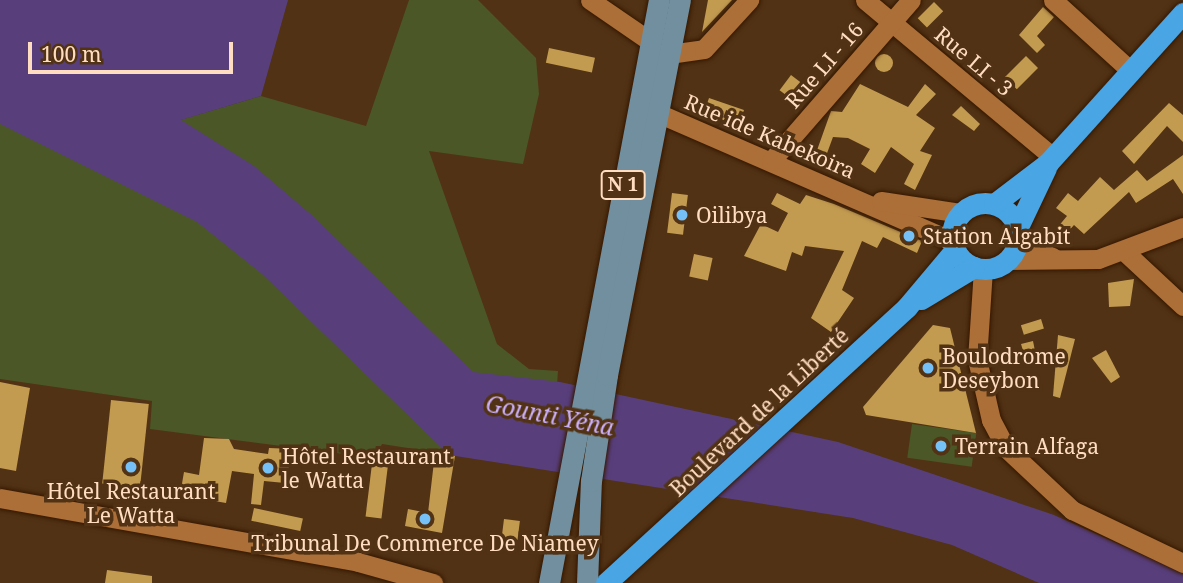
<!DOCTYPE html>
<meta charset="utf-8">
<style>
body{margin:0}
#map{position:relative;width:1183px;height:583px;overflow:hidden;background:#513214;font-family:"Noto Serif",serif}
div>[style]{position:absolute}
.green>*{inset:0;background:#4b5726;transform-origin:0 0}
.water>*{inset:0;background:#583f7c}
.building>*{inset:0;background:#c39b50;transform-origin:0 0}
.round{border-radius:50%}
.roads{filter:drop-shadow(0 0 2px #361800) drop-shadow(0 0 2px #361800)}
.minor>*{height:19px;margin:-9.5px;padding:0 9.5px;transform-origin:9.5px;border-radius:9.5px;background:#ac6f37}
.major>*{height:21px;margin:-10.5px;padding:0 10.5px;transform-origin:10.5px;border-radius:10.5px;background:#718f9e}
.highway>*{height:21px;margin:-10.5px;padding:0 10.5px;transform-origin:10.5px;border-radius:10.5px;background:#49a5e3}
.highway>.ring{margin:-10.5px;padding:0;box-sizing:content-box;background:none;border:21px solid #49a5e3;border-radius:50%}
.dots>*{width:19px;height:19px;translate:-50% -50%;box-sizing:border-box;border:4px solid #513214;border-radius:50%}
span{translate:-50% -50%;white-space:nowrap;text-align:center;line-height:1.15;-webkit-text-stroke:7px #513214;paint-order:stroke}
.shield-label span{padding:2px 5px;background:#513214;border:2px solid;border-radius:5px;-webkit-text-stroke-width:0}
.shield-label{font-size:19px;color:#ffddc1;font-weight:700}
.street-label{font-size:21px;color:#ffddc1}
.poi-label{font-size:21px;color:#ffddc1}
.left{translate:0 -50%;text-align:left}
.water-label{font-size:23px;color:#ccb0f9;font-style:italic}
.scale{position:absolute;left:28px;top:42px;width:205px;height:32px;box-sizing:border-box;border:4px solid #ffddc1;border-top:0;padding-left:9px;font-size:21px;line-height:24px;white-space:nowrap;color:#ffddc1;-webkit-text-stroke:5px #513214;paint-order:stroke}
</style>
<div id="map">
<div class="green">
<div style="clip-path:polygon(409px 0,478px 0,536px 58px,539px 94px,523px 164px,429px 151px,497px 344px,529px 369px,558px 371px,551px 470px,382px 444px,375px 458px,150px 429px,152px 401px,0 379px,0 43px,180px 120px,261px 96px,366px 126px)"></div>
<div style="left:912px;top:424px;width:65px;height:34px;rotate:8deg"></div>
</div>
<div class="water">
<div style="clip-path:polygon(0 0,288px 0,261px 96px,181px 120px,254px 166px,314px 217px,473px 372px,560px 382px,838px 442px,1054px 515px,1183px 573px,1183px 583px,1039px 583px,952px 545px,853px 518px,449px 455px,262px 274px,197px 222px,0 124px)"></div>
</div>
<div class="building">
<div style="clip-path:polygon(708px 0,732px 0,702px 32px)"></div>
<div style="left:934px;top:2px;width:13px;height:23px;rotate:45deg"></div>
<div style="clip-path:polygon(1043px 7px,1054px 17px,1037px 36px,1045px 45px,1037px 53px,1019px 35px)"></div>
<div style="left:549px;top:48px;width:47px;height:15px;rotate:12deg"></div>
<div class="round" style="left:875px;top:54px;width:18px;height:18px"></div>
<div style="left:1026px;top:56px;width:17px;height:30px;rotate:45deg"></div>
<div style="left:791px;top:75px;width:26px;height:19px;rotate:37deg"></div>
<div style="clip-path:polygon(860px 84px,908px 107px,925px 84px,936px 94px,916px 115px,935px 128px,920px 151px,932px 155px,915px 190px,904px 184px,914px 164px,891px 147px,875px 173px,861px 164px,870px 149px,848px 138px,833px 137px,826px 156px,816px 153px,831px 111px,842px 112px)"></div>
<div style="left:709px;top:98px;width:37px;height:16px;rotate:19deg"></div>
<div style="clip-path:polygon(1169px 103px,1183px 115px,1183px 142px,1167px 126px,1134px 164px,1122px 151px)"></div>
<div style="clip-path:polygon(961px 106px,980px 124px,974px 131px,952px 115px)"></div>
<div style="clip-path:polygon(1183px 155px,1183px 194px,1173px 179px,1136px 203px,1129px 192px,1084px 234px,1074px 225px,1065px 235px,1057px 228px,1067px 216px,1056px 208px,1068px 193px,1078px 201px,1100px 177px,1114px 190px,1137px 170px,1147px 181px)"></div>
<div style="left:672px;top:193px;width:16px;height:40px;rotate:7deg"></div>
<div style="clip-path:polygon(777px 193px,800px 204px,806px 195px,834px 204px,922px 241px,917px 253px,883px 237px,877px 248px,862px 241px,842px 290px,854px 298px,831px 332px,811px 318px,844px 251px,805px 246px,802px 256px,792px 252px,786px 271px,744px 256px,761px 224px,778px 232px,788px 213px,771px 204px)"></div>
<div style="left:694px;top:254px;width:19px;height:23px;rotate:12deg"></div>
<div style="clip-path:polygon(1134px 279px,1130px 306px,1109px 307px,1108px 283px)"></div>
<div style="left:1041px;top:319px;width:10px;height:21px;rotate:73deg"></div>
<div style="clip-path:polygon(933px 325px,950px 328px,976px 433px,866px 415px,863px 407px)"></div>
<div style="clip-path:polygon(1058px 335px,1075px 339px,1060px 398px,1053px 396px)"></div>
<div style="clip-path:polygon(1033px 341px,1037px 361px,1027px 364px,1021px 344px)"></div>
<div style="clip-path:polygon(1106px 350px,1120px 377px,1111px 383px,1092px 358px)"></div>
<div style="clip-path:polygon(0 382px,30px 388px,16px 471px,0 468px)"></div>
<div style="left:111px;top:400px;width:38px;height:84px;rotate:6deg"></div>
<div style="clip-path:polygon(204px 438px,229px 439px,234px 449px,268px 454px,269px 448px,293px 449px,285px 483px,264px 481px,261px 505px,251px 504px,254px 474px,232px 471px,226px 503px,180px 495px,184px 472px,199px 475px)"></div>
<div style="clip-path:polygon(435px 453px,455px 456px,442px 533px,405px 526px,408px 509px,428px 513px)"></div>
<div style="left:372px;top:464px;width:16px;height:53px;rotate:7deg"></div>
<div style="left:254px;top:508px;width:50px;height:13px;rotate:12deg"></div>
<div style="left:504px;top:519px;width:16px;height:19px;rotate:7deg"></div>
<div style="clip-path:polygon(107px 570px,152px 576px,152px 583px,105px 583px)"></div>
</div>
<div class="roads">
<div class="minor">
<div style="left:590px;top:0;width:74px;rotate:34.5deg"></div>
<div style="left:865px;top:0;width:245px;rotate:39.9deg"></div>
<div style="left:1053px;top:0;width:105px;rotate:42.3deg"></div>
<div style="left:669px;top:54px;width:35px;rotate:-8deg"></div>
<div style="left:704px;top:49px;width:67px;rotate:-47.4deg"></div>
<div style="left:660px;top:114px;width:318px;rotate:23.5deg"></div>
<div style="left:771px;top:161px;width:213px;rotate:-49deg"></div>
<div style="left:881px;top:201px;width:80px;rotate:8.6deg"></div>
<div style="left:1017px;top:242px;width:39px;rotate:23deg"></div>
<div style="left:1126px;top:253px;width:78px;rotate:42.9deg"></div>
<div style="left:1007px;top:260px;width:91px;rotate:-0.6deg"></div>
<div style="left:1098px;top:259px;width:91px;rotate:-20.6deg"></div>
<div style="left:983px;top:269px;width:90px;rotate:93.8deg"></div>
<div style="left:977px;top:359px;width:63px;rotate:77.1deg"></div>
<div style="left:991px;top:420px;width:32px;rotate:62deg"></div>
<div style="left:1006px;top:448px;width:91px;rotate:43.2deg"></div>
<div style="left:1072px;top:510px;width:123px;rotate:25.5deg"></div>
<div style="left:0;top:498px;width:364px;rotate:10.1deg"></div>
<div style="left:358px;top:562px;width:78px;rotate:15.6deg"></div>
</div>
<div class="major">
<div style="left:549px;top:583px;width:593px;rotate:-79.32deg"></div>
<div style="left:587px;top:583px;width:102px;rotate:-87.8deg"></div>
<div style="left:591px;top:481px;width:107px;rotate:-81.4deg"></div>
<div style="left:607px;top:375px;width:382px;rotate:-79deg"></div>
</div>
<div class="highway">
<div class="ring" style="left:952px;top:203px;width:45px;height:45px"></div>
<div style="left:994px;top:204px;width:68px;rotate:-37.2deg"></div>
<div style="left:1048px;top:163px;width:202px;rotate:-48deg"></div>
<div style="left:1017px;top:229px;width:68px;rotate:-64.6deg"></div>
<div style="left:921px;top:299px;width:62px;rotate:-31.1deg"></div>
<div style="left:606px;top:583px;width:408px;rotate:-42.5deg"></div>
<div style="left:907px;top:307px;width:75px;rotate:-49.9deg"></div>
</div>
</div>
<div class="dots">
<div style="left:682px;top:215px;background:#75c0f6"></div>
<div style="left:909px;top:236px;background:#75c0f6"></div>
<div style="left:928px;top:368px;background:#75c0f6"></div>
<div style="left:941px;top:446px;background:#75c0f6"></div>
<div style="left:131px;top:467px;background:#75c0f6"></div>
<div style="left:268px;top:468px;background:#75c0f6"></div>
<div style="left:425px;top:519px;background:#75c0f6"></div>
</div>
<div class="shield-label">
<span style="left:623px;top:185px">N 1</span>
</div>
<div class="street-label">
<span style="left:974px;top:61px;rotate:40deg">Rue LI - 3</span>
<span style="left:824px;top:65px;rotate:-49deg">Rue LI - 16</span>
<span style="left:770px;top:136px;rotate:23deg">Rue ide Kabekoira</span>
<span style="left:759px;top:412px;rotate:-43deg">Boulevard de la Liberté</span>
</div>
<div class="poi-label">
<span class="left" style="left:696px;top:215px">Oilibya</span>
<span class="left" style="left:923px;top:236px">Station Algabit</span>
<span class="left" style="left:942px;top:368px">Boulodrome<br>Deseybon</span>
<span class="left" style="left:955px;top:446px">Terrain Alfaga</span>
<span class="left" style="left:282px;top:468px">Hôtel Restaurant<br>le Watta</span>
<span style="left:131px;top:503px">Hôtel Restaurant<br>Le Watta</span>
<span style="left:425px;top:543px">Tribunal De Commerce De Niamey</span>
</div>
<div class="water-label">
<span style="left:550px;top:415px;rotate:11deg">Gounti Yéna</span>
</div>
<div class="scale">100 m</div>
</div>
